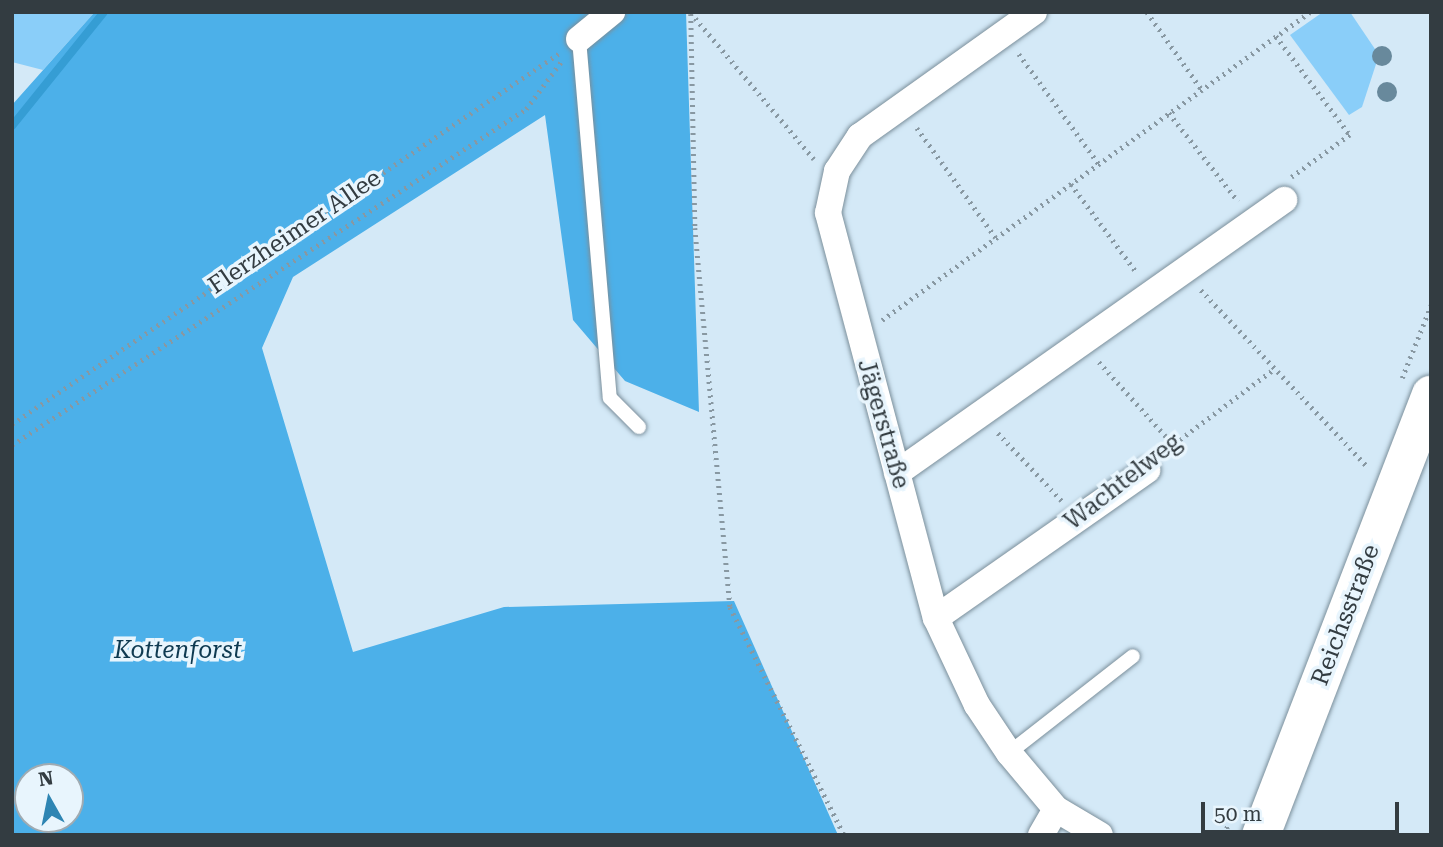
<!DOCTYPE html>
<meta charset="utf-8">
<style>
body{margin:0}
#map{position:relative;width:1443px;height:847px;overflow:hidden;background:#d4e9f7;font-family:"Roboto Serif",serif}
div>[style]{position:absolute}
.green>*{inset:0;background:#8acef9}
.forest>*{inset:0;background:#4cb0e9}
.stream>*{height:8px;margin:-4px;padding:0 4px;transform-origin:4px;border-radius:4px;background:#359dd4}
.path>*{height:4.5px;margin-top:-2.25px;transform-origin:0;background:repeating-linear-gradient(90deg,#8898a2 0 2px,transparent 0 7px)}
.roads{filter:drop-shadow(0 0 2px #7b8f9b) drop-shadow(0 0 2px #7b8f9b)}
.service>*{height:14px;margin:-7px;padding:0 7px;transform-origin:7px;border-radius:7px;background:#fff}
.minor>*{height:26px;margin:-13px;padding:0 13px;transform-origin:13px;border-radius:13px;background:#fff}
.secondary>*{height:38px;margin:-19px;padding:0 19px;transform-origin:19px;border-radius:19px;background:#fff}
.trees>*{width:20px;height:20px;margin:-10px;border-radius:50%;background:#68899c}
span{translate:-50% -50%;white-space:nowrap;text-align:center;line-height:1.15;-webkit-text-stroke:7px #e8f5fd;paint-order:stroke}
.street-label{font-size:24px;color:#333c41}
.park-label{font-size:24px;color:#0f3a51;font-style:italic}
.frame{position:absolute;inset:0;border:14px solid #333c41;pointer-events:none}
.north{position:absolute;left:14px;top:763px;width:70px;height:70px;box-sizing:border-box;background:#e8f5fd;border:2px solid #a0abb2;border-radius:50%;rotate:351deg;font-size:19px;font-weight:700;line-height:28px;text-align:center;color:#333c41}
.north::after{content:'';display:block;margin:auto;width:24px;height:32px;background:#2e85b3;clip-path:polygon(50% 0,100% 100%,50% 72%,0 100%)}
.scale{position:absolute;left:1201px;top:802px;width:198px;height:32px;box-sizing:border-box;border:4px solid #333c41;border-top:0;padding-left:9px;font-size:21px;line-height:24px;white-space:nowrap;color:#333c41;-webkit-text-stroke:5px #e8f5fd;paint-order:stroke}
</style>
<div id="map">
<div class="green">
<div style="clip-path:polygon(12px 12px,115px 12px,93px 14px,43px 70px,12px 62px)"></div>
<div style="clip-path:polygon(1323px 12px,1350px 12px,1379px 55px,1362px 107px,1349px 115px,1290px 35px)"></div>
</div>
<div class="forest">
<div style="clip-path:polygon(evenodd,686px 12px,699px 412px,625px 381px,573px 320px,545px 115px,293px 277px,262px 348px,353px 652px,504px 607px,734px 601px,838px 835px,12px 835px,12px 105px,93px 14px,686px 12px,28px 777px,70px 777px,70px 819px,28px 819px,28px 777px)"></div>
</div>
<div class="stream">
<div style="left:12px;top:126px;width:146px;rotate:-51.1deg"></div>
</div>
<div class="path">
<div style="left:1147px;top:12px;width:95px;rotate:54.8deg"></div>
<div style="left:691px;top:13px;width:191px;rotate:49.9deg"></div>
<div style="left:691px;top:14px;width:214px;rotate:88.9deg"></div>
<div style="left:695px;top:228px;width:381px;rotate:84.7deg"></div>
<div style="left:730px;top:607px;width:255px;rotate:63.4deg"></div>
<div style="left:1276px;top:36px;width:124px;rotate:53.2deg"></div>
<div style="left:1350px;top:135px;width:72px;rotate:144.1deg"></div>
<div style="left:1019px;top:54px;width:136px;rotate:54deg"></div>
<div style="left:1169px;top:113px;width:112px;rotate:51.9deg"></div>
<div style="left:917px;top:128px;width:135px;rotate:54.3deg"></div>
<div style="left:1071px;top:184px;width:111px;rotate:53.4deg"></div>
<div style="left:1201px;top:290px;width:243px;rotate:46.7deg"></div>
<div style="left:882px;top:320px;width:527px;rotate:-35.74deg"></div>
<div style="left:1099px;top:362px;width:108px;rotate:48deg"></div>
<div style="left:1402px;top:378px;width:79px;rotate:-68.3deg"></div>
<div style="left:12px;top:424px;width:660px;rotate:-34.12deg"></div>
<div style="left:998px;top:433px;width:93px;rotate:46.7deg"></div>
<div style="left:12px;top:445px;width:614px;rotate:-33.17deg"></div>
<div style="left:526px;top:109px;width:59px;rotate:-53.3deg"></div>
<div style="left:1163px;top:452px;width:139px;rotate:-36.8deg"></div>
<div style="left:1224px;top:835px;width:17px;rotate:-69deg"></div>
</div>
<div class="roads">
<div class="service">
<div style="left:579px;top:39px;width:360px;rotate:85.1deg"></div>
<div style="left:610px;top:398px;width:41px;rotate:45deg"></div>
<div style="left:1009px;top:753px;width:157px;rotate:-38deg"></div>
</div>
<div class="minor">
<div style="left:1034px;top:12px;width:214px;rotate:144.5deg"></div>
<div style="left:860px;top:136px;width:42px;rotate:123.3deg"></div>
<div style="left:837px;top:171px;width:43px;rotate:102.1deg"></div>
<div style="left:828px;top:213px;width:419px;rotate:75.1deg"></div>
<div style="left:936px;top:618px;width:96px;rotate:64.8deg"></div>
<div style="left:977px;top:705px;width:58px;rotate:56.3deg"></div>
<div style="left:1009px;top:753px;width:73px;rotate:50deg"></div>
<div style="left:1056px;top:809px;width:51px;rotate:30.6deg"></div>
<div style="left:579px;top:39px;width:43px;rotate:-39.3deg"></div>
<div style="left:897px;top:473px;width:474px;rotate:-35.2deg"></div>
<div style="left:936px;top:618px;width:258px;rotate:-35deg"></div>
<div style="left:1041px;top:835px;width:30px;rotate:-60deg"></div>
</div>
<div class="secondary">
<div style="left:1261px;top:835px;width:472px;rotate:-68.9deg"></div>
</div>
</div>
<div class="trees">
<div style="left:1382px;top:56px"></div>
<div style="left:1387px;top:92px"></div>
</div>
<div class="street-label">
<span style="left:295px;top:232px;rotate:-34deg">Flerzheimer Allee</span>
<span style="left:883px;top:424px;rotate:74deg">Jägerstraße</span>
<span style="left:1123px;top:482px;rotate:-38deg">Wachtelweg</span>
<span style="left:1346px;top:615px;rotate:-69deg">Reichsstraße</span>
</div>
<div class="park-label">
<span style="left:178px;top:651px">Kottenforst</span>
</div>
<div class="frame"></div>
<div class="north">N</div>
<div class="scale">50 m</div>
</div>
